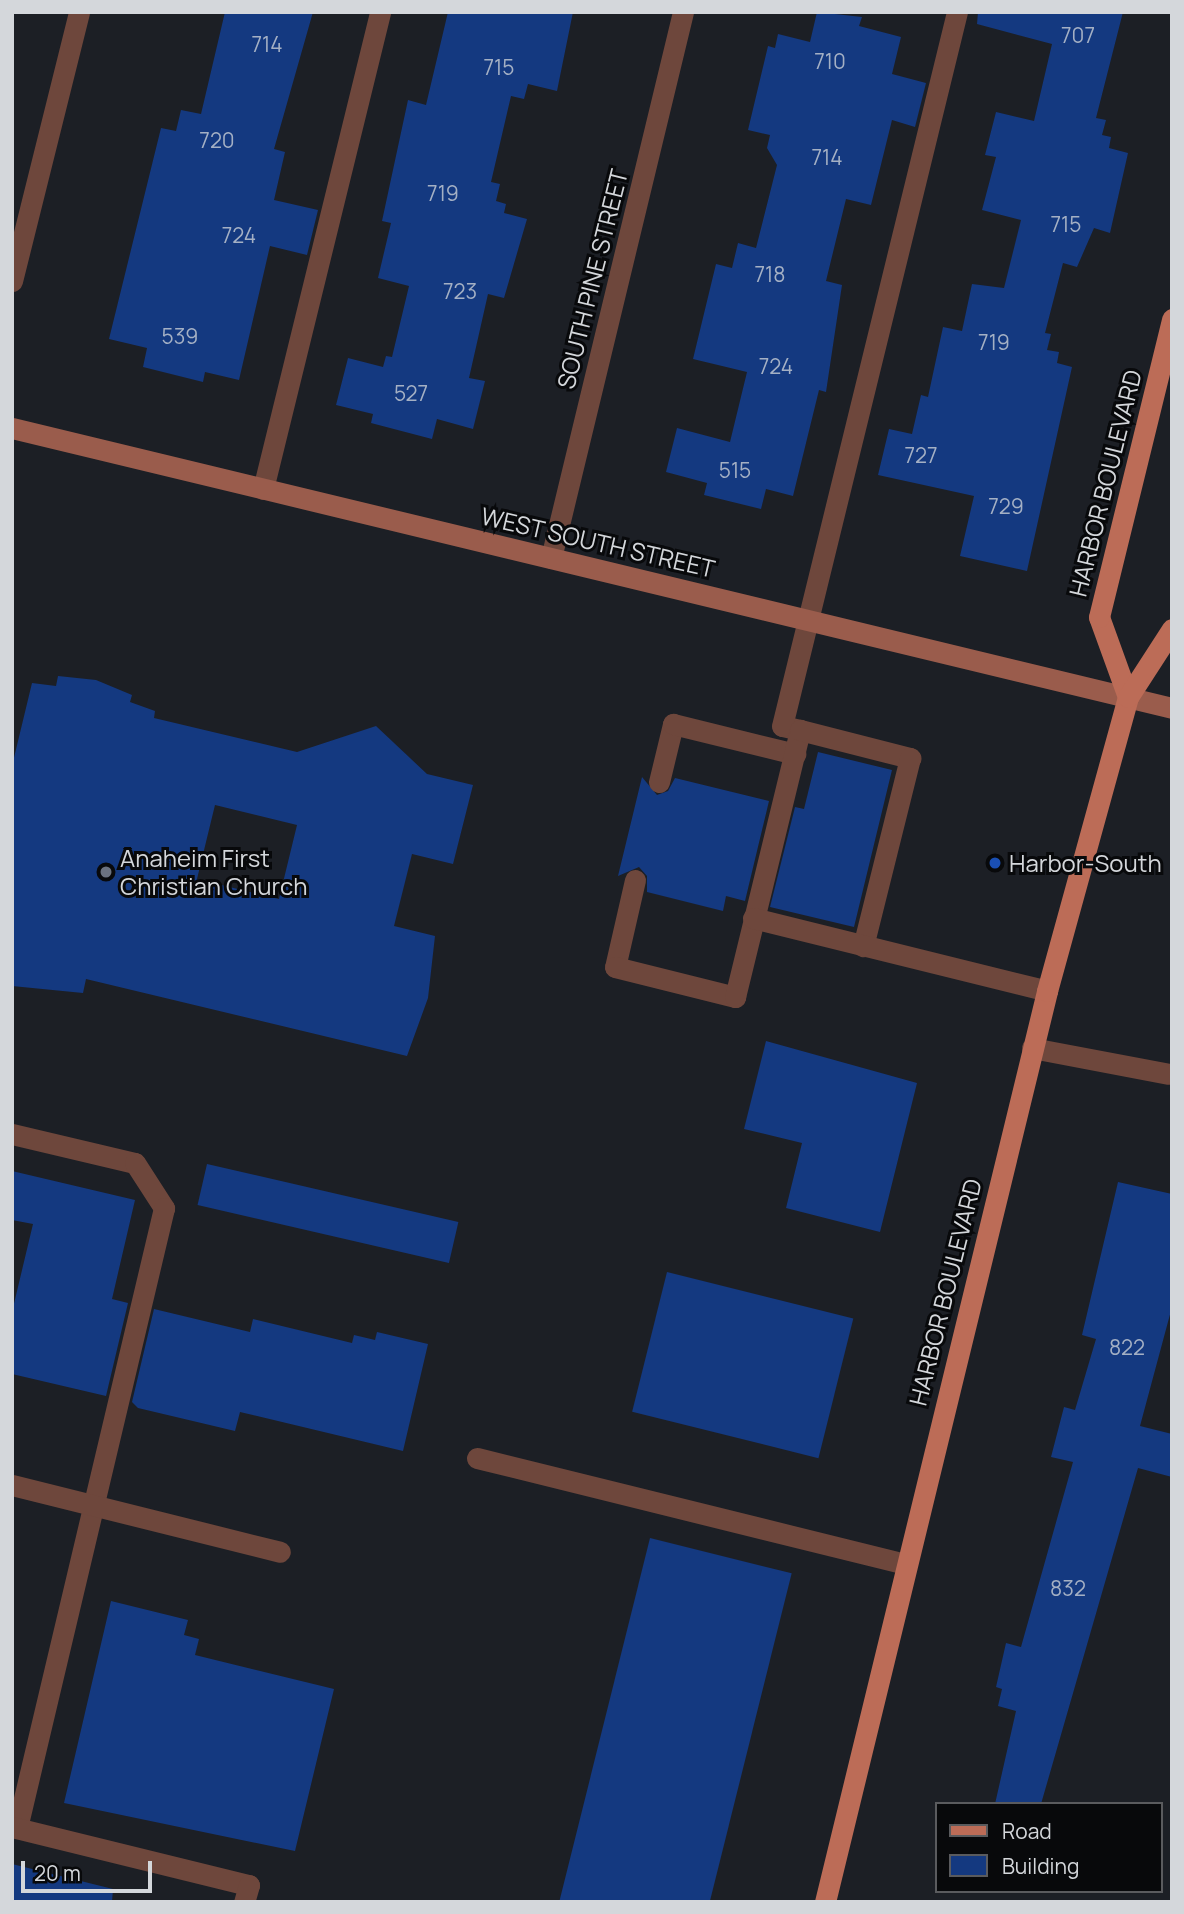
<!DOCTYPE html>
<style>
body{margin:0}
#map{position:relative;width:1184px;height:1914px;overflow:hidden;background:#1c1f25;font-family:Manrope,sans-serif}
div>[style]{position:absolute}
.building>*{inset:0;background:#143980;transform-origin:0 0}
.lane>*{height:21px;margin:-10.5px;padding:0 10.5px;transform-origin:10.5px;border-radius:10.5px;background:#6e473c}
.street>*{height:21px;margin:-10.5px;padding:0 10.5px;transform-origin:10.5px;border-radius:10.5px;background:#6e473c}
.secondary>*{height:21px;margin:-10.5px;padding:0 10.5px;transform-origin:10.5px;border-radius:10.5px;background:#9a5c4c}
.primary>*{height:21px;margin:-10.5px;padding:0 10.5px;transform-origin:10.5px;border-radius:10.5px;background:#bc6c57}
.dots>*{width:19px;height:19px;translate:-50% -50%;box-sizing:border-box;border:4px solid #08090b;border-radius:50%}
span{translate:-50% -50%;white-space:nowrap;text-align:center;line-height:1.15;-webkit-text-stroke:6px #08090b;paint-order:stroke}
.number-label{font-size:21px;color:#a4b0c4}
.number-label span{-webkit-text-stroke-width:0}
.street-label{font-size:24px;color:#d4d7db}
.poi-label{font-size:24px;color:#d4d7db}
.left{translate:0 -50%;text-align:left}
.frame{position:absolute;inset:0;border:14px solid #d4d7db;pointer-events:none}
.legend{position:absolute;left:935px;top:1802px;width:228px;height:91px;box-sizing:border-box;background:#08090b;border:2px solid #5a5b5e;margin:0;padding:9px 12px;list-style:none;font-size:21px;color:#d4d7db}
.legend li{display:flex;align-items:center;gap:14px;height:35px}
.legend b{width:35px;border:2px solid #5a5b5e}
.scale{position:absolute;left:21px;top:1861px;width:131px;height:32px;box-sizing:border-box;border:4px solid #d4d7db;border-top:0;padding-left:9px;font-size:21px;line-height:24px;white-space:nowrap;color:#d4d7db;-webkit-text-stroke:5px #08090b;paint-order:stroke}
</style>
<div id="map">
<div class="building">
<div style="clip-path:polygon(225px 12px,313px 12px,274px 149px,285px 152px,274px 200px,318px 210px,307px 255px,270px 246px,239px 380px,205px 372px,203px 382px,143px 367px,147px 348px,109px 339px,161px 128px,176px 131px,181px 110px,201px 114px)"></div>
<div style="clip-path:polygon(448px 12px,573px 12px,557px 91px,528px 84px,524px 99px,511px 96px,491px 182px,500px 184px,496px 201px,506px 204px,504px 213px,527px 219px,504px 298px,488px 294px,469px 378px,485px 381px,473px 429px,437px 419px,432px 439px,371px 423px,373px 414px,336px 405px,348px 358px,383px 367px,386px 356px,392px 357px,409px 286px,378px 278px,391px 223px,382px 221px,408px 100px,426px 105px)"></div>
<div style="clip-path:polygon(817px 12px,862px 17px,859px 26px,901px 37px,892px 74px,926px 83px,915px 127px,892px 120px,871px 205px,846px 199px,826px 281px,842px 285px,826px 392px,819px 390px,793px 496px,766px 489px,761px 509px,704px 495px,707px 483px,666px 472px,677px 428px,730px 442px,747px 372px,693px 359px,716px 264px,732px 268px,738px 243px,756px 248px,777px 165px,767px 148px,770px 135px,748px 130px,768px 46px,775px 48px,778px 34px,810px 42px)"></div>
<div style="clip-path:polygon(978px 12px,1123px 12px,1096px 118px,1106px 120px,1102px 135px,1111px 137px,1109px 148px,1128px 153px,1110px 233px,1094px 228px,1077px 267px,1063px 263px,1045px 333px,1051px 334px,1047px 350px,1059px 352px,1057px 363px,1072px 367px,1027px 571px,960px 556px,974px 496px,878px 475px,889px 429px,912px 434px,921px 395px,928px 397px,943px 327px,962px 331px,972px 284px,1004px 288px,1021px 220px,982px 210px,996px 157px,985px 155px,996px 112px,1034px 121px,1052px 44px,977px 24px)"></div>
<div style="clip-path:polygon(evenodd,58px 676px,96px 680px,132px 695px,130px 702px,155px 711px,154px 718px,297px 752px,376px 726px,427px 774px,473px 785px,453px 864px,412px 854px,394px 926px,435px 936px,428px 998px,407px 1056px,86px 979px,83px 993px,12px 986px,12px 766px,32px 683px,56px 686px,58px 676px,215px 805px,297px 825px,279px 899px,197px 879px,215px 805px)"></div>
<div style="clip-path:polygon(818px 752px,892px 770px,854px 927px,770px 907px,795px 807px,804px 809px)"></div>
<div style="clip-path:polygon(642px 777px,657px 795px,668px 791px,675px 778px,769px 801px,745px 901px,726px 896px,723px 911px,647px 892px,647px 876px,639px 867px,618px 876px)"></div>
<div style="clip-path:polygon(766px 1041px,917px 1083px,880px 1232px,786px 1208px,802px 1143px,744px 1129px)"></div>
<div style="left:207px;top:1164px;width:258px;height:42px;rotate:13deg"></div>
<div style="clip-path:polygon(12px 1171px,135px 1200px,112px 1299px,128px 1303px,106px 1396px,12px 1374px,12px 1312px,33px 1224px,12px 1220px)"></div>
<div style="clip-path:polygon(1118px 1182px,1172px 1194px,1172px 1307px,1140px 1426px,1172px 1434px,1172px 1477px,1138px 1468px,1041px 1804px,995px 1804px,1016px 1711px,998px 1706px,1002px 1689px,996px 1687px,1006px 1643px,1021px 1647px,1073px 1462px,1051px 1457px,1064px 1407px,1075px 1410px,1096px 1339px,1082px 1335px)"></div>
<div style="left:667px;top:1272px;width:192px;height:144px;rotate:14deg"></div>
<div style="clip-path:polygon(154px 1309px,250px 1332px,253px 1319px,352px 1343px,354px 1335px,375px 1340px,377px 1332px,428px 1344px,403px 1451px,240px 1412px,235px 1431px,138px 1408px,132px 1402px)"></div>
<div style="left:650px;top:1538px;width:146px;height:375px;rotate:14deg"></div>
<div style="clip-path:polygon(111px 1601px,188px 1620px,184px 1635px,199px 1639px,195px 1655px,334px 1689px,295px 1851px,64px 1803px)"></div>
<div style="clip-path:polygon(12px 1864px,113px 1889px,112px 1902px,12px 1902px)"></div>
</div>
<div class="lane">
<div style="left:263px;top:489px;width:491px;rotate:-76.2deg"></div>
<div style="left:800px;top:730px;width:18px;rotate:-167deg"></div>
<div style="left:782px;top:726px;width:735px;rotate:-76.23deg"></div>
<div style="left:659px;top:782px;width:60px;rotate:-76.4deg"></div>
<div style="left:673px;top:724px;width:126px;rotate:13.8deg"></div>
<div style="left:635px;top:880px;width:89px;rotate:102.9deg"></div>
<div style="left:615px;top:967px;width:124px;rotate:14deg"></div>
<div style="left:735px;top:997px;width:275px;rotate:-76.3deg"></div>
<div style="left:800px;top:730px;width:114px;rotate:14.3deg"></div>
<div style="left:910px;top:758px;width:194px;rotate:104deg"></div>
<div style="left:753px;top:918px;width:303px;rotate:13.9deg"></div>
<div style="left:1032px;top:1048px;width:139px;rotate:10.7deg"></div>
<div style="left:12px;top:1134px;width:126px;rotate:13.3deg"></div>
<div style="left:135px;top:1163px;width:54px;rotate:57.2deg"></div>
<div style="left:164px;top:1208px;width:637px;rotate:103.34deg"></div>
<div style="left:477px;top:1458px;width:442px;rotate:13.9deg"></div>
<div style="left:12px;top:1827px;width:244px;rotate:13.8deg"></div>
<div style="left:249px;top:1885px;width:18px;rotate:106deg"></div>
</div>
<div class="street">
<div style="left:12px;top:281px;width:277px;rotate:-76deg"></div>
<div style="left:551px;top:558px;width:562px;rotate:-76.41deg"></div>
<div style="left:12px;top:1485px;width:276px;rotate:14deg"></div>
</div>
<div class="secondary">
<div style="left:12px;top:428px;width:1193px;rotate:13.57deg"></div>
</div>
<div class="primary">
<div style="left:1128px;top:697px;width:85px;rotate:-109.9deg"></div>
<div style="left:1099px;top:617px;width:307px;rotate:-76.2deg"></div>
<div style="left:825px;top:1902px;width:938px;rotate:-76.3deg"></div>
<div style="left:1047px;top:991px;width:305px;rotate:-74.6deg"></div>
<div style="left:1128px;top:697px;width:81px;rotate:-57.1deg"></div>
</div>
<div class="dots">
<div style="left:995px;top:863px;background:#1a4fb4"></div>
<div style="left:106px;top:872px;background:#6b7280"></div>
</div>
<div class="number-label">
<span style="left:1078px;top:35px">707</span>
<span style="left:267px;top:44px">714</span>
<span style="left:830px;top:61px">710</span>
<span style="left:499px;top:67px">715</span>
<span style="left:217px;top:140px">720</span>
<span style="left:827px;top:157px">714</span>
<span style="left:443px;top:193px">719</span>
<span style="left:1066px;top:224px">715</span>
<span style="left:239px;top:235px">724</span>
<span style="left:770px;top:274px">718</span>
<span style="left:460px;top:291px">723</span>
<span style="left:180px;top:336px">539</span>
<span style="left:994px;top:342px">719</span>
<span style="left:776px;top:366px">724</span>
<span style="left:411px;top:393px">527</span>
<span style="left:921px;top:455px">727</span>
<span style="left:735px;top:470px">515</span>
<span style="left:1006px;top:506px">729</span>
<span style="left:1127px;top:1347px">822</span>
<span style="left:1068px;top:1588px">832</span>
</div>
<div class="street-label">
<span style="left:592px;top:279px;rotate:-76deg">SOUTH PINE STREET</span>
<span style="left:1105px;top:483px;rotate:-76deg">HARBOR BOULEVARD</span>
<span style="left:598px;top:542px;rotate:13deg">WEST SOUTH STREET</span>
<span style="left:945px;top:1292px;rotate:-76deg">HARBOR BOULEVARD</span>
</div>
<div class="poi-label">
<span class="left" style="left:120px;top:872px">Anaheim First<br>Christian Church</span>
<span class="left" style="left:1009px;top:863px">Harbor-South</span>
</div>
<div class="frame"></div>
<ul class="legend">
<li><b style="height:9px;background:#bc6c57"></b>Road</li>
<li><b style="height:19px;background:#143980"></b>Building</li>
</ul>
<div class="scale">20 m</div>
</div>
